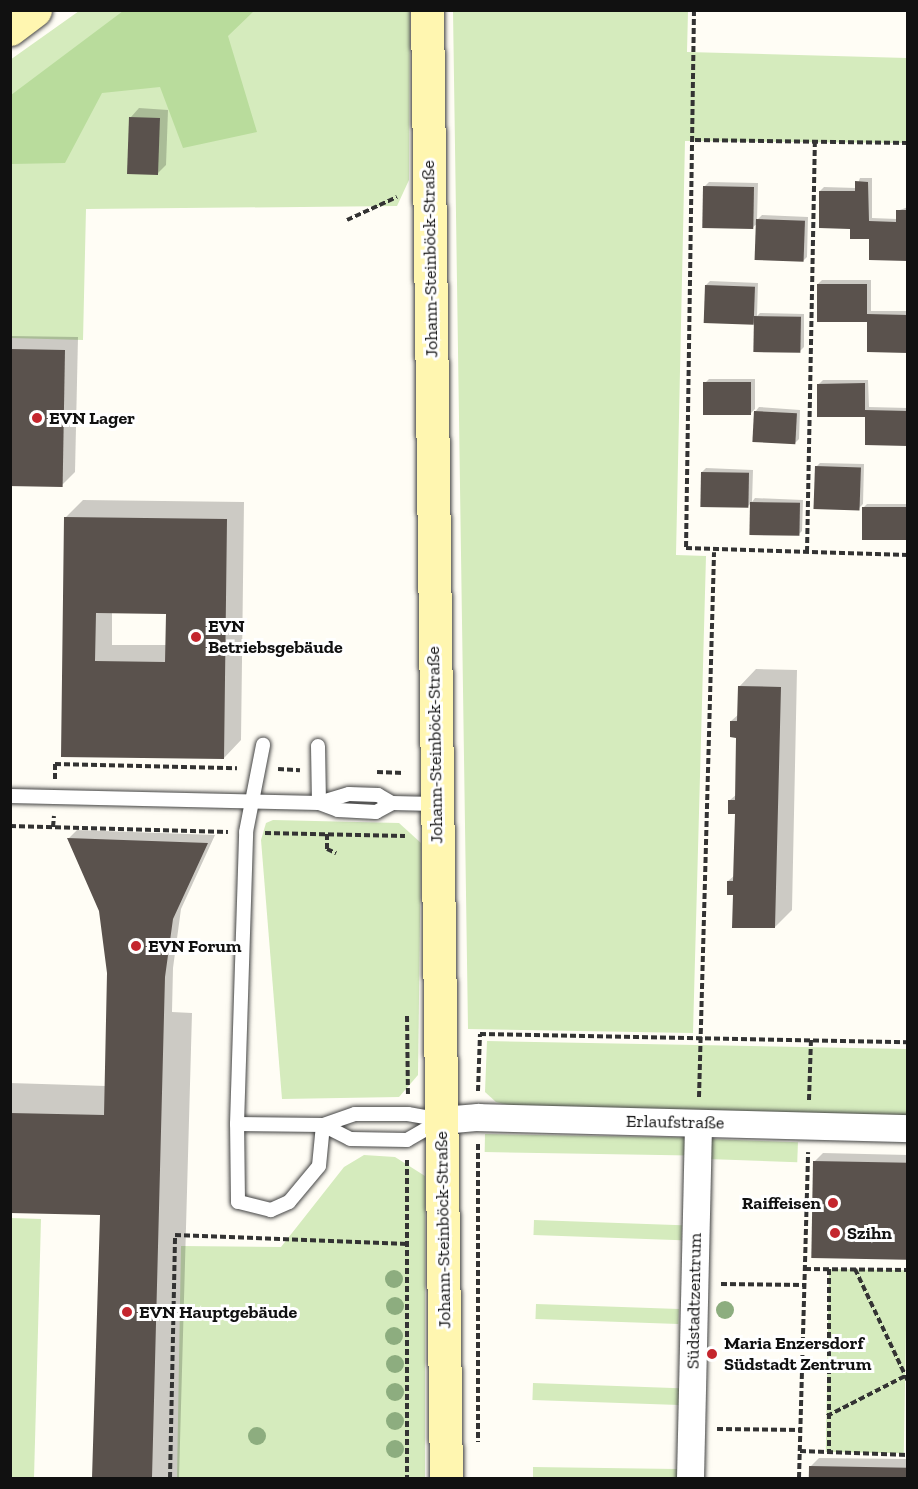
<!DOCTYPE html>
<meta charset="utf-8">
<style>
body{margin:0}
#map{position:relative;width:918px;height:1489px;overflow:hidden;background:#fffdf5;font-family:"Zilla Slab",serif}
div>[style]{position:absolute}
.green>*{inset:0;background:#d5ebbd;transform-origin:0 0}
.forest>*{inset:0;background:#b9dc9c}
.shadow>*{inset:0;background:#0003}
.building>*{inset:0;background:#5a524d;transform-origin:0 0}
.path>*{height:4px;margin-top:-2px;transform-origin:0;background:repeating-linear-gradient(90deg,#333 0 6px,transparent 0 9px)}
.roads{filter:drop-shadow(0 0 2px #444) drop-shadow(0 0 2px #444)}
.lane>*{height:14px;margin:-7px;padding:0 7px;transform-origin:7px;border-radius:7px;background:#fff}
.street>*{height:27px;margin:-13.5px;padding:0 13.5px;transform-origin:13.5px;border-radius:13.5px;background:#fff}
.secondary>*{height:33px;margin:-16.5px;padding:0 16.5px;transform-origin:16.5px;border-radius:16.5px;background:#fff6b0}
.trees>*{width:18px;height:18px;margin:-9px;border-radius:50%;background:#8dad7f}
.dots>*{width:16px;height:16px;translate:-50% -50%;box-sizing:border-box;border:3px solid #fff;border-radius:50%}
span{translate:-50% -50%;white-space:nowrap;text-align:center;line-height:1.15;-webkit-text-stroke:6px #fff;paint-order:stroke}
.street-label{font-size:18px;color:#111}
.poi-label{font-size:18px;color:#111;font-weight:700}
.left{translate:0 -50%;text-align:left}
.right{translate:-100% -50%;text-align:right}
.frame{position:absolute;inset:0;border:12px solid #111;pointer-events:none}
</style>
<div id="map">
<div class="green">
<div style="clip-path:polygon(79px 11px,410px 11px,409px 180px,397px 206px,86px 209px,83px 340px,11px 338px,10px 60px)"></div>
<div style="clip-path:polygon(453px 11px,688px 11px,687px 52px,907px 58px,907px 143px,685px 141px,676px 555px,706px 556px,693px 1033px,468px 1029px)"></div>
<div style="clip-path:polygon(273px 820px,399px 823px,421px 843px,418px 1075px,399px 1097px,282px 1099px,261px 840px,266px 823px)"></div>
<div style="clip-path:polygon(487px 1041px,907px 1049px,907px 1115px,520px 1108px,496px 1102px,485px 1092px)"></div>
<div style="left:485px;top:1134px;width:206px;height:18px;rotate:1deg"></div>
<div style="left:708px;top:1139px;width:90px;height:20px;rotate:2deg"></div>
<div style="clip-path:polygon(364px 1155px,395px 1157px,425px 1176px,425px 1478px,177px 1478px,181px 1246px,281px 1247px,344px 1167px)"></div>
<div style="clip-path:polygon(11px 1218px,41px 1219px,34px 1478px,11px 1478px)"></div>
<div style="left:534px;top:1220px;width:148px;height:15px;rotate:2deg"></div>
<div style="left:829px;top:1269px;width:78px;height:183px;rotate:1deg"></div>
<div style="left:536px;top:1304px;width:143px;height:15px;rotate:2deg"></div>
<div style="left:533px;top:1383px;width:147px;height:17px;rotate:2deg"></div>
<div style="clip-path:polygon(533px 1467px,677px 1469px,677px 1478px,533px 1478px)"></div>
</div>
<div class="forest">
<div style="clip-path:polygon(123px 11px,254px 11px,228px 36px,257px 132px,183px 148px,160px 87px,102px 93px,65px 163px,11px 164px,11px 95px)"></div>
</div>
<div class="shadow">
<div style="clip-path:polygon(139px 108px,168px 110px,166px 165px,157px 174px,131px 117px)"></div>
<div style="clip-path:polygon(860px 178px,872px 178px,872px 218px,897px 219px,897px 211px,908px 207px,908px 259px,852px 228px,820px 191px,824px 187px,856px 188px)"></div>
<div style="clip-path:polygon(709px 182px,758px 183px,757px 220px,762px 215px,808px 217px,807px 257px,803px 261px,758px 223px,753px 227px,705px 186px)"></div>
<div style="clip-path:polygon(822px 280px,871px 280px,871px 311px,908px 311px,908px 351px,818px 284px)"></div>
<div style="clip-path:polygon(710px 281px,758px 283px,757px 316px,760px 313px,804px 314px,804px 347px,800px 351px,756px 321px,752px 324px,706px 285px)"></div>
<div style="clip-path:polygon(10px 336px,78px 337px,75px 472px,62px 485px,10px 485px)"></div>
<div style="clip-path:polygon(709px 379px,755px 379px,755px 409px,751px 413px,705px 383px)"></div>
<div style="clip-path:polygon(823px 380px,868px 380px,869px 407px,908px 408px,908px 444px,819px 384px)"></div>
<div style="clip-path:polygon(759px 407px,800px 410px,799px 439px,795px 443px,755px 412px)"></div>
<div style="clip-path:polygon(820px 463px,864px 464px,863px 504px,859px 508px,816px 467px)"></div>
<div style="clip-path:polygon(706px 468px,753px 470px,752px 502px,755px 498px,803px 500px,802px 531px,798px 535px,751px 503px,747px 507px,702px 472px)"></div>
<div style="clip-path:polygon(evenodd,83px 500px,244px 502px,241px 740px,224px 758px,63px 755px,66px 517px,83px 500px,112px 611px,168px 612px,167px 645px,112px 645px,112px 611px)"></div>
<div style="clip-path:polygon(867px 504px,908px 504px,908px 538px,863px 508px)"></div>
<div style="clip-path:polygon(756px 669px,797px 670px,792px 910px,775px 927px,735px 894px,728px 881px,735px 875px,736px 813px,730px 800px,737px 794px,738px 736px,731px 721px,739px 714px,739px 687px)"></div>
<div style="clip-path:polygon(77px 830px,215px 835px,181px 909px,173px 968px,172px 1012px,192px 1013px,179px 1478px,94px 1478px,101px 1214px,10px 1211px,10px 1083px,106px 1086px,108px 973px,100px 911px,68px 839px)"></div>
<div style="clip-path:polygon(823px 1153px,908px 1155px,908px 1258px,814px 1162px)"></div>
<div style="clip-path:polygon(819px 1458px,908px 1459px,908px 1478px,810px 1478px,810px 1467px)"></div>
</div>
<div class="building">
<div style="left:129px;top:117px;width:31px;height:57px;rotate:2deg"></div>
<div style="clip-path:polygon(855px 181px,868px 182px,869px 221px,896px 222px,896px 210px,908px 210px,908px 261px,869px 260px,869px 239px,850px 239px,850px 229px,819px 228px,819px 191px,855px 191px)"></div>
<div style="left:703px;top:186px;width:51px;height:42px;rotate:1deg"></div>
<div style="left:756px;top:219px;width:49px;height:41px;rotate:2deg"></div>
<div style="clip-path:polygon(817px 284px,867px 284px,867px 314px,908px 315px,908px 353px,867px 352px,867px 322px,817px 322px)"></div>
<div style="left:705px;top:285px;width:50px;height:38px;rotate:2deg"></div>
<div style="left:754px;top:316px;width:47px;height:36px;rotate:1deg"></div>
<div style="left:10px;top:349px;width:55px;height:137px;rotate:1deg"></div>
<div style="left:703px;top:382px;width:48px;height:33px"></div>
<div style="clip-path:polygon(865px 383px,865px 410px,908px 411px,908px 446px,865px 445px,865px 417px,817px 417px,817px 384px)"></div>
<div style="left:754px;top:411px;width:43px;height:31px;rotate:3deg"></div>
<div style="left:815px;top:466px;width:46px;height:43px;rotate:2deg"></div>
<div style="left:701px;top:472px;width:48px;height:35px;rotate:1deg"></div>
<div style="left:750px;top:502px;width:50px;height:33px;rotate:1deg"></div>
<div style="left:862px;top:507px;width:46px;height:33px"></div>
<div style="clip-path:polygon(evenodd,64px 517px,227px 519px,224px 759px,61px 757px,64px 517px,96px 613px,166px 614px,165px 662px,95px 661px,96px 613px)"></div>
<div style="clip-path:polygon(738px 686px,781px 687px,775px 928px,732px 928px,733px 895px,727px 895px,727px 881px,733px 881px,735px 814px,728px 814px,728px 800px,735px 800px,736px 738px,730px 737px,730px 721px,737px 721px)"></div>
<div style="clip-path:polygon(67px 838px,208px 843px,173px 919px,165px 977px,152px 1478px,92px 1478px,100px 1215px,10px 1213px,10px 1113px,104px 1115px,107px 973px,99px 911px)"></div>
<div style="left:813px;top:1161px;width:95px;height:97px;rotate:1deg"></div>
<div style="left:809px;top:1466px;width:99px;height:12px;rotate:1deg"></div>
</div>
<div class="path">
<div style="left:694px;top:10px;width:538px;rotate:90.85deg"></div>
<div style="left:686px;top:548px;width:222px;rotate:1.8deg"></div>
<div style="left:695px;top:140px;width:213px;rotate:0.8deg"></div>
<div style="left:347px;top:220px;width:55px;rotate:-24.7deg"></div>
<div style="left:807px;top:552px;width:411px;rotate:-88.9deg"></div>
<div style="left:278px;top:769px;width:22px;rotate:3deg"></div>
<div style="left:377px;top:772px;width:27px;rotate:2deg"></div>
<div style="left:55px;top:779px;width:15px;rotate:-90deg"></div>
<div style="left:55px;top:764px;width:182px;rotate:1.3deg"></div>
<div style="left:10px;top:826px;width:218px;rotate:1.6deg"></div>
<div style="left:53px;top:827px;width:11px;rotate:-85deg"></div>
<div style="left:265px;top:833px;width:140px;rotate:1.2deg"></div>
<div style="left:327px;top:834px;width:15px;rotate:90deg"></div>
<div style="left:327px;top:849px;width:10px;rotate:24deg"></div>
<div style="left:407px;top:1016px;width:80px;rotate:89.3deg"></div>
<div style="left:478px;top:1091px;width:57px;rotate:-88deg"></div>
<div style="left:480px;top:1034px;width:428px;rotate:1.1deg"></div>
<div style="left:699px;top:1097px;width:545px;rotate:-88.42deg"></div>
<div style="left:809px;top:1100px;width:60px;rotate:-88.1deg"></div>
<div style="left:478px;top:1144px;width:298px;rotate:90deg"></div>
<div style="left:407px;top:1160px;width:318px;rotate:90deg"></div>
<div style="left:805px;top:1269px;width:103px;rotate:0.6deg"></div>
<div style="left:829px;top:1269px;width:183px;rotate:90deg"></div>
<div style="left:855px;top:1269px;width:124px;rotate:64.7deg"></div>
<div style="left:721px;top:1284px;width:83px;rotate:0.7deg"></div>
<div style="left:827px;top:1416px;width:90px;rotate:-27.1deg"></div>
<div style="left:717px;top:1429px;width:84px;rotate:0.7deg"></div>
<div style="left:800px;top:1451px;width:108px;rotate:2.1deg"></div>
<div style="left:170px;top:1478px;width:243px;rotate:-88.8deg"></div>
<div style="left:175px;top:1235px;width:233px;rotate:2.2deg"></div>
<div style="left:799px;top:1478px;width:326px;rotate:-88.4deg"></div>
</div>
<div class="roads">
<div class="lane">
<div style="left:318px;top:746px;width:57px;rotate:89deg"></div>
<div style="left:10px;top:796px;width:309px;rotate:1.3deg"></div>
<div style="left:319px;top:803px;width:20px;rotate:20deg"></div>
<div style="left:338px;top:810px;width:38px;rotate:3deg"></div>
<div style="left:376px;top:812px;width:18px;rotate:-29deg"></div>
<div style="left:319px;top:803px;width:31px;rotate:-17deg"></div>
<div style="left:349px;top:794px;width:29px;rotate:2deg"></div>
<div style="left:378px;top:795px;width:16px;rotate:30deg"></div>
<div style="left:392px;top:803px;width:43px;rotate:1.3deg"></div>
<div style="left:237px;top:1124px;width:292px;rotate:-88.2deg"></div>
<div style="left:246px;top:832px;width:89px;rotate:-78.9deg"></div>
<div style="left:323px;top:1125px;width:41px;rotate:95.6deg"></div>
<div style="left:319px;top:1166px;width:47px;rotate:129.8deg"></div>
<div style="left:289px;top:1202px;width:20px;rotate:156deg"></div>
<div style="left:271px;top:1210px;width:34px;rotate:-166deg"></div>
<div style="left:238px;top:1202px;width:78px;rotate:-90.7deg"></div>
<div style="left:237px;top:1124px;width:86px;rotate:0.7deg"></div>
<div style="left:323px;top:1125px;width:34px;rotate:-19deg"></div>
<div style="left:355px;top:1114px;width:53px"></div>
<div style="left:408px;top:1114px;width:35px;rotate:10deg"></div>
<div style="left:323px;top:1125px;width:30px;rotate:27deg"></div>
<div style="left:350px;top:1139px;width:57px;rotate:1deg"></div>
<div style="left:407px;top:1140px;width:38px;rotate:-30deg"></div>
</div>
<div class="street">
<div style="left:442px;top:1120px;width:36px;rotate:-5deg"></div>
<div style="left:478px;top:1117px;width:430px;rotate:1.5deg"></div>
<div style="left:690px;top:1478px;width:355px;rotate:-88.7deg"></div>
</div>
<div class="secondary">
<div style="left:427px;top:10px;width:1468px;rotate:89.26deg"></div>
<div style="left:10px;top:29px;width:31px;rotate:-37deg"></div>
</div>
</div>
<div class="trees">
<div style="left:394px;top:1279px"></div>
<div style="left:395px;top:1306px"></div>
<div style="left:725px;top:1310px"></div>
<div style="left:394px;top:1336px"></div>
<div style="left:395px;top:1364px"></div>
<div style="left:395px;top:1392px"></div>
<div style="left:395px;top:1421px"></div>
<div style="left:257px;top:1436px"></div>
<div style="left:395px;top:1449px"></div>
</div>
<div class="dots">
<div style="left:37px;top:418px;background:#c4262e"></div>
<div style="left:196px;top:637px;background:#c4262e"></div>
<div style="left:136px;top:946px;background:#c4262e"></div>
<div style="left:833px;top:1203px;background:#c4262e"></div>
<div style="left:835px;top:1233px;background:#c4262e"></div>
<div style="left:127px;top:1312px;background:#c4262e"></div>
<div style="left:712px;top:1354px;background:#c4262e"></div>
</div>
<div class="street-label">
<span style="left:430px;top:259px;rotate:-91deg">Johann-Steinböck-Straße</span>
<span style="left:435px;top:745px;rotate:-91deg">Johann-Steinböck-Straße</span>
<span style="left:675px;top:1122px;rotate:1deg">Erlaufstraße</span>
<span style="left:443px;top:1230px;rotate:-91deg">Johann-Steinböck-Straße</span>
<span style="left:694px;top:1301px;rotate:-89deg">Südstadtzentrum</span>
</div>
<div class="poi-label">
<span class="left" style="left:49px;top:418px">EVN Lager</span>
<span class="left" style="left:208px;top:637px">EVN<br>Betriebsgebäude</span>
<span class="left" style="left:148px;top:946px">EVN Forum</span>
<span class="right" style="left:821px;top:1203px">Raiffeisen</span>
<span class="left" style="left:847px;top:1233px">Szihn</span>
<span class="left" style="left:139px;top:1312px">EVN Hauptgebäude</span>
<span class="left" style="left:724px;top:1354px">Maria Enzersdorf<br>Südstadt Zentrum</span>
</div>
<div class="frame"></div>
</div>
